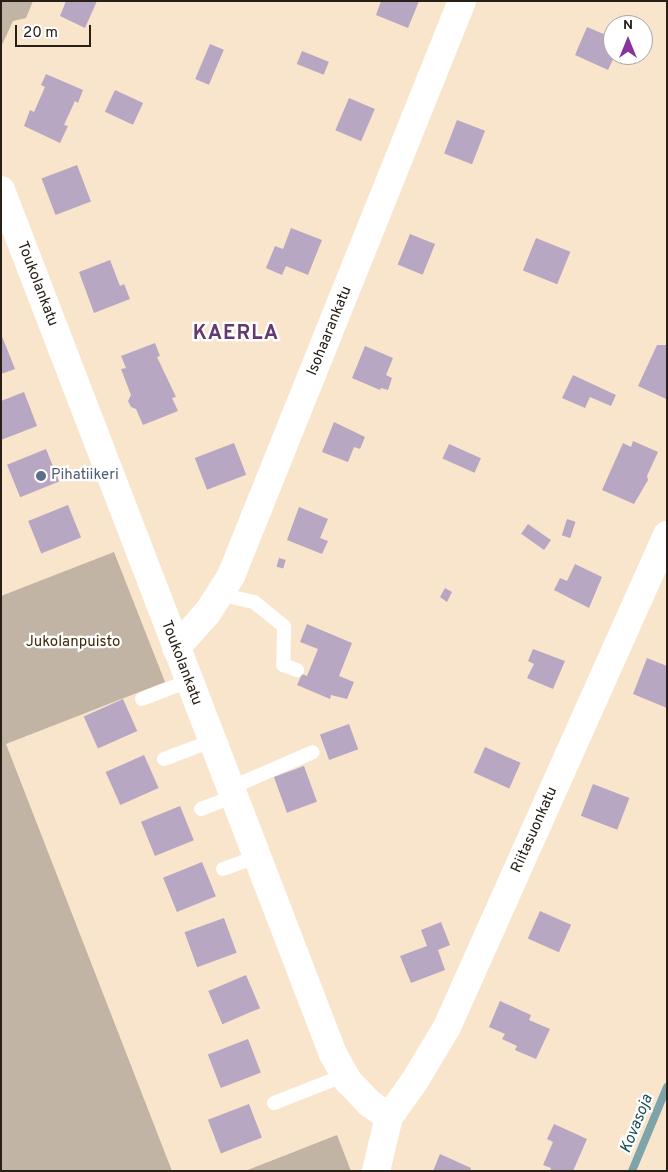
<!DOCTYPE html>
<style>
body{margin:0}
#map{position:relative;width:668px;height:1172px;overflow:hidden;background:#f9e5cb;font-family:Overpass,sans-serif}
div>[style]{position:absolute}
.green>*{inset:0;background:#c1b4a4}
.stream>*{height:8px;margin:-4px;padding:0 4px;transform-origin:4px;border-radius:4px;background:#7ea4aa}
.building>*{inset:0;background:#b7a7c3;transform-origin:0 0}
.service>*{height:14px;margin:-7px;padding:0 7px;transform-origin:7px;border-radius:7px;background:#fff}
.minor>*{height:28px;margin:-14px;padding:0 14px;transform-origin:14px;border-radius:14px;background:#fff}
.dots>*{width:14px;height:14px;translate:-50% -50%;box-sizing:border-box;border:2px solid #fff;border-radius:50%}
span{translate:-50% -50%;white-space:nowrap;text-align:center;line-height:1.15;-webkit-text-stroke:4.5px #fff;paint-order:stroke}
.street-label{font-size:15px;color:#282017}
.service-label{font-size:15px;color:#4e5e75}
.left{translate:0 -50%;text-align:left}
.park-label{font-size:15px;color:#412a08}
.water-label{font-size:16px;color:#154e56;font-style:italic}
.district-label{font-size:20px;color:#63396f;font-weight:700;letter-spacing:1px}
.frame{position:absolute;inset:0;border:2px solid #282017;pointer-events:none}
.north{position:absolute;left:603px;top:15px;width:50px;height:50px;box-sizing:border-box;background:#fff;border:1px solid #a9a6a2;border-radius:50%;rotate:0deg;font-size:14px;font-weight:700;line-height:20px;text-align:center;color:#282017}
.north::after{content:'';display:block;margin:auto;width:18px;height:22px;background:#8933a1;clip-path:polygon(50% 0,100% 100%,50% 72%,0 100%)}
.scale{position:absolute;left:15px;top:25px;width:76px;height:22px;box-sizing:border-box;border:2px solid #282017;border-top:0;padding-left:6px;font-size:15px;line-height:18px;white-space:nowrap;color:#282017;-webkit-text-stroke:4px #fff;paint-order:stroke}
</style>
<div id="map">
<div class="green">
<div style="clip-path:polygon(1px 1px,33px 1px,26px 18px,13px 21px,1px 47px)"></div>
<div style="clip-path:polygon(114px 552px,165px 682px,6px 744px,172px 1171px,1px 1171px,1px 596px)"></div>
<div style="clip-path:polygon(337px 1135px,351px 1171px,245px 1171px)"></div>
</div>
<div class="stream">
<div style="left:632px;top:1171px;width:91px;rotate:-67.4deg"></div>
</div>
<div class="building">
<div style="clip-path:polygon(66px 1px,97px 1px,85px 28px,60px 16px)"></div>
<div style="clip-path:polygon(381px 1px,419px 1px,408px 28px,376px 15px)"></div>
<div style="clip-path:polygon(587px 27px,613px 38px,615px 55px,608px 70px,575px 55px)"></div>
<div style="left:210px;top:44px;width:15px;height:38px;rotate:23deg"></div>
<div style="left:302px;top:51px;width:29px;height:14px;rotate:22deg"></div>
<div style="clip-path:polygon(46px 74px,83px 90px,78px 103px,75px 101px,64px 125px,68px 126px,60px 143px,24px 126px,30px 110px,34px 112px,45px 87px,41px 85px)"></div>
<div style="left:115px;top:90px;width:31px;height:24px;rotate:25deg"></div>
<div style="left:349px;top:98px;width:28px;height:35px;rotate:23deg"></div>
<div style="left:457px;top:120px;width:30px;height:36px;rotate:21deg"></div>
<div style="left:77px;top:165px;width:39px;height:38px;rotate:69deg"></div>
<div style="clip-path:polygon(291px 228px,322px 240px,308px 275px,286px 266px,282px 275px,266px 268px,275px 246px,283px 249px)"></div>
<div style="left:410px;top:234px;width:27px;height:33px;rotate:22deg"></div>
<div style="left:536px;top:238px;width:37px;height:35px;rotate:22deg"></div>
<div style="clip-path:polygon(110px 260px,120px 286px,124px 284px,130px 299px,94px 313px,79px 272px)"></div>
<div style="clip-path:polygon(1px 334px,15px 369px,1px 374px)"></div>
<div style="clip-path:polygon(155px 343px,160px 356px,157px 357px,176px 397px,172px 398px,178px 411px,143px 425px,136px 409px,131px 407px,128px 401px,131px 395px,121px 369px,126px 368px,121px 356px)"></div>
<div style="clip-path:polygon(657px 345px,667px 345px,666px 399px,638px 386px)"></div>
<div style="clip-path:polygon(365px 346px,393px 358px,386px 375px,392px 378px,388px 390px,381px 388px,380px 390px,352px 378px)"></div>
<div style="clip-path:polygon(573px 375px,616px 395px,611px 406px,590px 397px,585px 408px,562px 398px)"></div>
<div style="clip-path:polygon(24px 392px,37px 426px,1px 440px,1px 401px)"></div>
<div style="clip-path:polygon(334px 422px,365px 437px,360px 449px,354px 447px,348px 462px,322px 452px)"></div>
<div style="clip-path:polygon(633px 441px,658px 452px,647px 476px,648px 480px,634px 504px,602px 490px,623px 443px,631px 447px)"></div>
<div style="left:234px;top:443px;width:34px;height:42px;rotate:69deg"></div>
<div style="left:449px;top:444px;width:35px;height:16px;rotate:24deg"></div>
<div style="left:46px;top:449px;width:35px;height:42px;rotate:68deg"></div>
<div style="left:68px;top:505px;width:35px;height:43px;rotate:68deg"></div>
<div style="clip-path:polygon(299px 507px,328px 519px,320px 538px,328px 541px,322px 554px,287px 540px)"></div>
<div style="left:567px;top:519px;width:9px;height:17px;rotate:18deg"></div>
<div style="left:528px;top:524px;width:28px;height:12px;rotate:35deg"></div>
<div style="left:279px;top:558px;width:7px;height:9px;rotate:16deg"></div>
<div style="clip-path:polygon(575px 564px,602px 577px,589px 608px,554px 590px,560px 578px,567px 581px)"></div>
<div style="clip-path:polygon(445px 588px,452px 592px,447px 602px,440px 597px)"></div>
<div style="clip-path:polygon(307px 624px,352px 643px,339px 676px,354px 682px,347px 699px,331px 695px,330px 699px,297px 685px,302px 674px,307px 676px,318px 649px,300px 642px)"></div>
<div style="clip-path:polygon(533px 649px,565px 661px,553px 689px,527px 678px,534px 664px,528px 661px)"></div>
<div style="clip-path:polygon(647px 658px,667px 666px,667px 708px,633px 694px)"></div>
<div style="left:123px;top:699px;width:35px;height:43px;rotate:66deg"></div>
<div style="left:349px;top:724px;width:27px;height:31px;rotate:70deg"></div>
<div style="left:485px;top:747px;width:39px;height:28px;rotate:24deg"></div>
<div style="left:144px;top:755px;width:36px;height:42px;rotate:66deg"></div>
<div style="left:304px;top:766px;width:38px;height:32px;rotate:70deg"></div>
<div style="left:593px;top:784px;width:39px;height:34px;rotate:21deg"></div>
<div style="left:180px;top:806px;width:37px;height:42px;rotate:68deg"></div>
<div style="left:202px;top:862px;width:37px;height:42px;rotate:68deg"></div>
<div style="left:540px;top:911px;width:34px;height:30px;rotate:24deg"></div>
<div style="left:224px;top:918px;width:37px;height:42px;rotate:70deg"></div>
<div style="clip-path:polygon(441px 922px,450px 945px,438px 950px,445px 970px,411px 983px,400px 956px,427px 946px,421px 930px)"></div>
<div style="left:246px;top:975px;width:36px;height:41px;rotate:67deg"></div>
<div style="clip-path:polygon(500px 1001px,531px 1015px,529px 1020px,550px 1029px,536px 1059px,515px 1050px,517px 1046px,502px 1039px,505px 1034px,489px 1027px)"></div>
<div style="left:248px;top:1039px;width:36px;height:43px;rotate:69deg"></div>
<div style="left:249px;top:1104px;width:36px;height:44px;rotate:69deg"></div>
<div style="clip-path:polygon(554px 1124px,587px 1139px,573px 1171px,550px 1171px,551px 1168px,543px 1165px,553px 1142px,547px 1139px)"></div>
<div style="clip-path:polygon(440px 1154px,471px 1168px,470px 1171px,433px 1171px)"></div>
</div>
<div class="service">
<div style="left:222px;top:592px;width:11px;rotate:27deg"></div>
<div style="left:232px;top:597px;width:23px;rotate:13deg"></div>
<div style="left:254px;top:602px;width:38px;rotate:39deg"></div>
<div style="left:284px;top:626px;width:39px;rotate:91deg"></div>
<div style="left:283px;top:665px;width:15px;rotate:20deg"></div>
<div style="left:142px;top:699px;width:50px;rotate:-21deg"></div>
<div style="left:164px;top:759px;width:51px;rotate:-20.6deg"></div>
<div style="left:230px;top:788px;width:90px;rotate:-23.4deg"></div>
<div style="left:201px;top:809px;width:34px;rotate:-21deg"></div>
<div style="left:223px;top:869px;width:35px;rotate:-20deg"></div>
<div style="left:274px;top:1103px;width:76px;rotate:-21.5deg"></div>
</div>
<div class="minor">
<div style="left:1px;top:190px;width:926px;rotate:68.98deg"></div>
<div style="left:333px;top:1054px;width:31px;rotate:61deg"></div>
<div style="left:348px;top:1081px;width:30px;rotate:46deg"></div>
<div style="left:369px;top:1103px;width:24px;rotate:35deg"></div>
<div style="left:176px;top:648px;width:48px;rotate:-48.4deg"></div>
<div style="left:208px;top:612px;width:43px;rotate:-57.4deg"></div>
<div style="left:231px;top:576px;width:620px;rotate:-68.11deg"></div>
<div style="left:376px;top:1171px;width:56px;rotate:-76.5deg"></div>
<div style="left:389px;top:1117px;width:43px;rotate:-54.5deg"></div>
<div style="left:414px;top:1082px;width:64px;rotate:-59deg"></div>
<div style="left:447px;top:1027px;width:539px;rotate:-65.91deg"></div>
</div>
<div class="dots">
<div style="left:41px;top:476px;background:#5c6f8a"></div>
</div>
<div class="street-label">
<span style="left:37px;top:284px;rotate:69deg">Toukolankatu</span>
<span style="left:330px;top:331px;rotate:-68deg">Isohaarankatu</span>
<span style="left:181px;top:663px;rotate:69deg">Toukolankatu</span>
<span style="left:535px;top:830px;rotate:-66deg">Riitasuonkatu</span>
</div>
<div class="service-label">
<span class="left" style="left:51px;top:476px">Pihatiikeri</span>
</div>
<div class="park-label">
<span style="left:73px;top:643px">Jukolanpuisto</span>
</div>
<div class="water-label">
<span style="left:637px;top:1124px;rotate:-68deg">Kovasoja</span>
</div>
<div class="district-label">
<span style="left:236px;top:334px">KAERLA</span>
</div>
<div class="frame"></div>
<div class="north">N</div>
<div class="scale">20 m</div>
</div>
